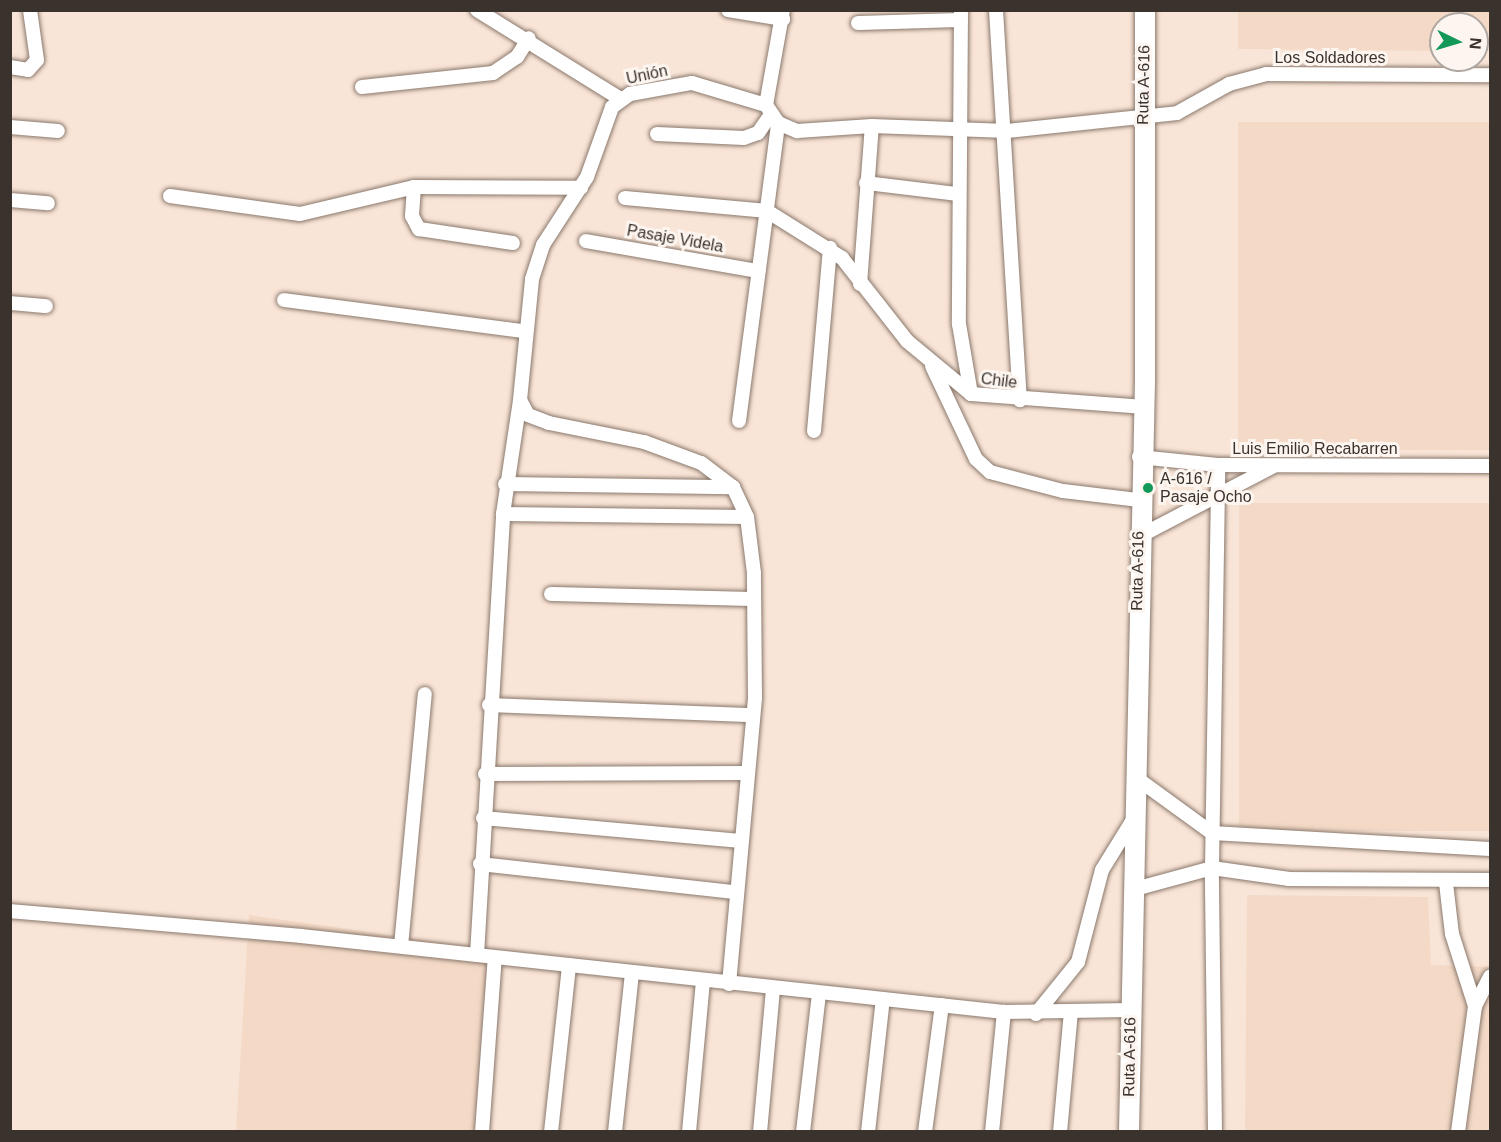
<!DOCTYPE html>
<meta charset="utf-8">
<style>
body{margin:0}
#map{position:relative;width:1501px;height:1142px;overflow:hidden;background:#f9e5d7;font-family:Arial,sans-serif}
div>[style]{position:absolute}
.built>*{inset:0;background:#f3d9c6;transform-origin:0 0}
.roads{filter:drop-shadow(0 0 2px #8a786c) drop-shadow(0 0 2px #8a786c)}
.minor>*{height:14px;margin:-7px;padding:0 7px;transform-origin:7px;border-radius:7px;background:#fff}
.secondary>*{height:20px;margin:-10px;padding:0 10px;transform-origin:10px;border-radius:10px;background:#fff}
.dots>*{width:16px;height:16px;translate:-50% -50%;box-sizing:border-box;border:3px solid #fdf5ef;border-radius:50%}
span{translate:-50% -50%;white-space:nowrap;text-align:center;line-height:1.15;-webkit-text-stroke:6px #fdf5ef;paint-order:stroke}
.street-label{font-size:16px;color:#3a322d}
.poi-label{font-size:16px;color:#3a322d}
.left{translate:0 -50%;text-align:left}
.frame{position:absolute;inset:0;border:12px solid #3a322d;pointer-events:none}
.north{position:absolute;left:1429px;top:12px;width:60px;height:60px;box-sizing:border-box;background:#fdf5ef;border:2px solid #afa7a1;border-radius:50%;rotate:95deg;font-size:16px;font-weight:700;line-height:24px;text-align:center;color:#3a322d}
.north::after{content:'';display:block;margin:auto;width:21px;height:27px;background:#129858;clip-path:polygon(50% 0,100% 100%,50% 72%,0 100%)}
</style>
<div id="map">
<div class="built">
<div style="clip-path:polygon(1238px 11px,1490px 11px,1490px 51px,1477px 51px,1477px 24px,1441px 24px,1441px 51px,1238px 49px)"></div>
<div style="left:1238px;top:122px;width:252px;height:328px"></div>
<div style="left:1239px;top:503px;width:251px;height:328px"></div>
<div style="clip-path:polygon(1247px 895px,1428px 897px,1431px 965px,1490px 967px,1490px 1131px,1245px 1132px)"></div>
<div style="clip-path:polygon(249px 915px,497px 950px,480px 1131px,236px 1132px)"></div>
</div>
<div class="roads">
<div class="minor">
<div style="left:477px;top:10px;width:167px;rotate:31.8deg"></div>
<div style="left:728px;top:10px;width:56px;rotate:9.3deg"></div>
<div style="left:961px;top:10px;width:314px;rotate:90.4deg"></div>
<div style="left:959px;top:324px;width:71px;rotate:80.3deg"></div>
<div style="left:996px;top:10px;width:391px;rotate:86.5deg"></div>
<div style="left:858px;top:23px;width:103px;rotate:-1.7deg"></div>
<div style="left:10px;top:67px;width:18px;rotate:9deg"></div>
<div style="left:28px;top:70px;width:13px;rotate:-48deg"></div>
<div style="left:37px;top:60px;width:50px;rotate:-98deg"></div>
<div style="left:362px;top:87px;width:132px;rotate:-6.1deg"></div>
<div style="left:493px;top:73px;width:29px;rotate:-34deg"></div>
<div style="left:517px;top:57px;width:22px;rotate:-58deg"></div>
<div style="left:766px;top:105px;width:97px;rotate:-79.9deg"></div>
<div style="left:10px;top:127px;width:48px;rotate:4.8deg"></div>
<div style="left:657px;top:134px;width:87px;rotate:2.6deg"></div>
<div style="left:744px;top:138px;width:15px;rotate:-20deg"></div>
<div style="left:758px;top:133px;width:21px;rotate:-55deg"></div>
<div style="left:866px;top:183px;width:92px;rotate:6.9deg"></div>
<div style="left:414px;top:187px;width:29px;rotate:94deg"></div>
<div style="left:412px;top:216px;width:15px;rotate:62deg"></div>
<div style="left:419px;top:229px;width:95px;rotate:8.5deg"></div>
<div style="left:170px;top:196px;width:131px;rotate:7.9deg"></div>
<div style="left:300px;top:214px;width:117px;rotate:-13.3deg"></div>
<div style="left:414px;top:187px;width:167px;rotate:0.3deg"></div>
<div style="left:625px;top:198px;width:143px;rotate:5.2deg"></div>
<div style="left:767px;top:211px;width:89px;rotate:32.1deg"></div>
<div style="left:842px;top:258px;width:105px;rotate:51.9deg"></div>
<div style="left:907px;top:341px;width:83px;rotate:39.6deg"></div>
<div style="left:971px;top:394px;width:174px;rotate:4.3deg"></div>
<div style="left:10px;top:200px;width:38px;rotate:5deg"></div>
<div style="left:586px;top:241px;width:175px;rotate:9.9deg"></div>
<div style="left:860px;top:284px;width:158px;rotate:-85.7deg"></div>
<div style="left:284px;top:300px;width:242px;rotate:7.4deg"></div>
<div style="left:10px;top:303px;width:36px;rotate:5deg"></div>
<div style="left:932px;top:366px;width:103px;rotate:64.7deg"></div>
<div style="left:976px;top:459px;width:19px;rotate:43deg"></div>
<div style="left:990px;top:472px;width:75px;rotate:14.6deg"></div>
<div style="left:1063px;top:491px;width:77px;rotate:6.8deg"></div>
<div style="left:739px;top:421px;width:301px;rotate:-82.5deg"></div>
<div style="left:814px;top:431px;width:184px;rotate:-85deg"></div>
<div style="left:1139px;top:457px;width:79px;rotate:5.8deg"></div>
<div style="left:1218px;top:465px;width:272px;rotate:0.2deg"></div>
<div style="left:505px;top:484px;width:228px;rotate:0.8deg"></div>
<div style="left:503px;top:514px;width:244px;rotate:0.7deg"></div>
<div style="left:1138px;top:537px;width:153px;rotate:-27.6deg"></div>
<div style="left:551px;top:594px;width:203px;rotate:1.4deg"></div>
<div style="left:489px;top:705px;width:264px;rotate:2.2deg"></div>
<div style="left:485px;top:774px;width:261px;rotate:-0.2deg"></div>
<div style="left:1135px;top:777px;width:95px;rotate:36deg"></div>
<div style="left:1212px;top:833px;width:278px;rotate:3.3deg"></div>
<div style="left:483px;top:818px;width:259px;rotate:5.1deg"></div>
<div style="left:480px;top:864px;width:256px;rotate:6.3deg"></div>
<div style="left:1446px;top:883px;width:51px;rotate:83.3deg"></div>
<div style="left:1452px;top:934px;width:76px;rotate:72.3deg"></div>
<div style="left:1135px;top:889px;width:80px;rotate:-15.3deg"></div>
<div style="left:1212px;top:868px;width:78px;rotate:8.1deg"></div>
<div style="left:1289px;top:879px;width:201px;rotate:0.3deg"></div>
<div style="left:10px;top:911px;width:292px;rotate:4.9deg"></div>
<div style="left:301px;top:936px;width:707px;rotate:6.17deg"></div>
<div style="left:1004px;top:1012px;width:126px;rotate:-0.9deg"></div>
<div style="left:401px;top:946px;width:253px;rotate:-84.6deg"></div>
<div style="left:477px;top:955px;width:442px;rotate:-86.6deg"></div>
<div style="left:503px;top:514px;width:115px;rotate:-81.5deg"></div>
<div style="left:729px;top:984px;width:287px;rotate:-84.8deg"></div>
<div style="left:755px;top:698px;width:125px;rotate:-90.5deg"></div>
<div style="left:754px;top:573px;width:56px;rotate:-97.1deg"></div>
<div style="left:747px;top:517px;width:33px;rotate:-115deg"></div>
<div style="left:733px;top:487px;width:40px;rotate:-143deg"></div>
<div style="left:701px;top:463px;width:61px;rotate:-159.8deg"></div>
<div style="left:644px;top:442px;width:97px;rotate:-168.7deg"></div>
<div style="left:549px;top:423px;width:22px;rotate:-159deg"></div>
<div style="left:528px;top:415px;width:17px;rotate:-118deg"></div>
<div style="left:520px;top:400px;width:122px;rotate:-84.3deg"></div>
<div style="left:532px;top:279px;width:36px;rotate:-72deg"></div>
<div style="left:543px;top:245px;width:81px;rotate:-57.1deg"></div>
<div style="left:587px;top:177px;width:74px;rotate:-70.3deg"></div>
<div style="left:612px;top:107px;width:22px;rotate:-36deg"></div>
<div style="left:630px;top:94px;width:63px;rotate:-10.1deg"></div>
<div style="left:692px;top:83px;width:77px;rotate:16.6deg"></div>
<div style="left:766px;top:105px;width:22px;rotate:56deg"></div>
<div style="left:778px;top:123px;width:21px;rotate:23deg"></div>
<div style="left:797px;top:131px;width:75px;rotate:-3.8deg"></div>
<div style="left:872px;top:126px;width:135px;rotate:2.1deg"></div>
<div style="left:1007px;top:131px;width:171px;rotate:-6deg"></div>
<div style="left:1177px;top:113px;width:60px;rotate:-29.1deg"></div>
<div style="left:1229px;top:84px;width:38px;rotate:-15deg"></div>
<div style="left:1266px;top:74px;width:224px;rotate:0.3deg"></div>
<div style="left:1036px;top:1014px;width:67px;rotate:-51.1deg"></div>
<div style="left:1078px;top:962px;width:95px;rotate:-75.4deg"></div>
<div style="left:1102px;top:870px;width:61px;rotate:-58.4deg"></div>
<div style="left:482px;top:1132px;width:175px;rotate:-85.8deg"></div>
<div style="left:551px;top:1132px;width:168px;rotate:-83.8deg"></div>
<div style="left:615px;top:1132px;width:160px;rotate:-83.9deg"></div>
<div style="left:689px;top:1132px;width:152px;rotate:-84.7deg"></div>
<div style="left:760px;top:1132px;width:145px;rotate:-84.8deg"></div>
<div style="left:803px;top:1132px;width:140px;rotate:-83.4deg"></div>
<div style="left:868px;top:1132px;width:134px;rotate:-83.6deg"></div>
<div style="left:925px;top:1132px;width:128px;rotate:-82.4deg"></div>
<div style="left:992px;top:1132px;width:121px;rotate:-84.3deg"></div>
<div style="left:1060px;top:1132px;width:121px;rotate:-84.8deg"></div>
<div style="left:1215px;top:1132px;width:264px;rotate:-90.7deg"></div>
<div style="left:1212px;top:868px;width:403px;rotate:-89.1deg"></div>
<div style="left:1458px;top:1132px;width:127px;rotate:-82.3deg"></div>
<div style="left:1475px;top:1006px;width:33px;rotate:-63deg"></div>
</div>
<div class="secondary">
<div style="left:1129px;top:1132px;width:749px;rotate:-88.78deg"></div>
<div style="left:1145px;top:383px;width:373px;rotate:-90deg"></div>
</div>
</div>
<div class="dots">
<div style="left:1148px;top:488px;background:#129858"></div>
</div>
<div class="street-label">
<span style="left:1330px;top:58px">Los Soldadores</span>
<span style="left:647px;top:75px;rotate:-12deg">Unión</span>
<span style="left:1144px;top:85px;rotate:-89deg">Ruta A-616</span>
<span style="left:675px;top:239px;rotate:10deg">Pasaje Videla</span>
<span style="left:999px;top:381px;rotate:7deg">Chile</span>
<span style="left:1315px;top:449px">Luis Emilio Recabarren</span>
<span style="left:1138px;top:571px;rotate:-89deg">Ruta A-616</span>
<span style="left:1130px;top:1057px;rotate:-89deg">Ruta A-616</span>
</div>
<div class="poi-label">
<span class="left" style="left:1160px;top:488px">A-616 /<br>Pasaje Ocho</span>
</div>
<div class="frame"></div>
<div class="north">N</div>
</div>
